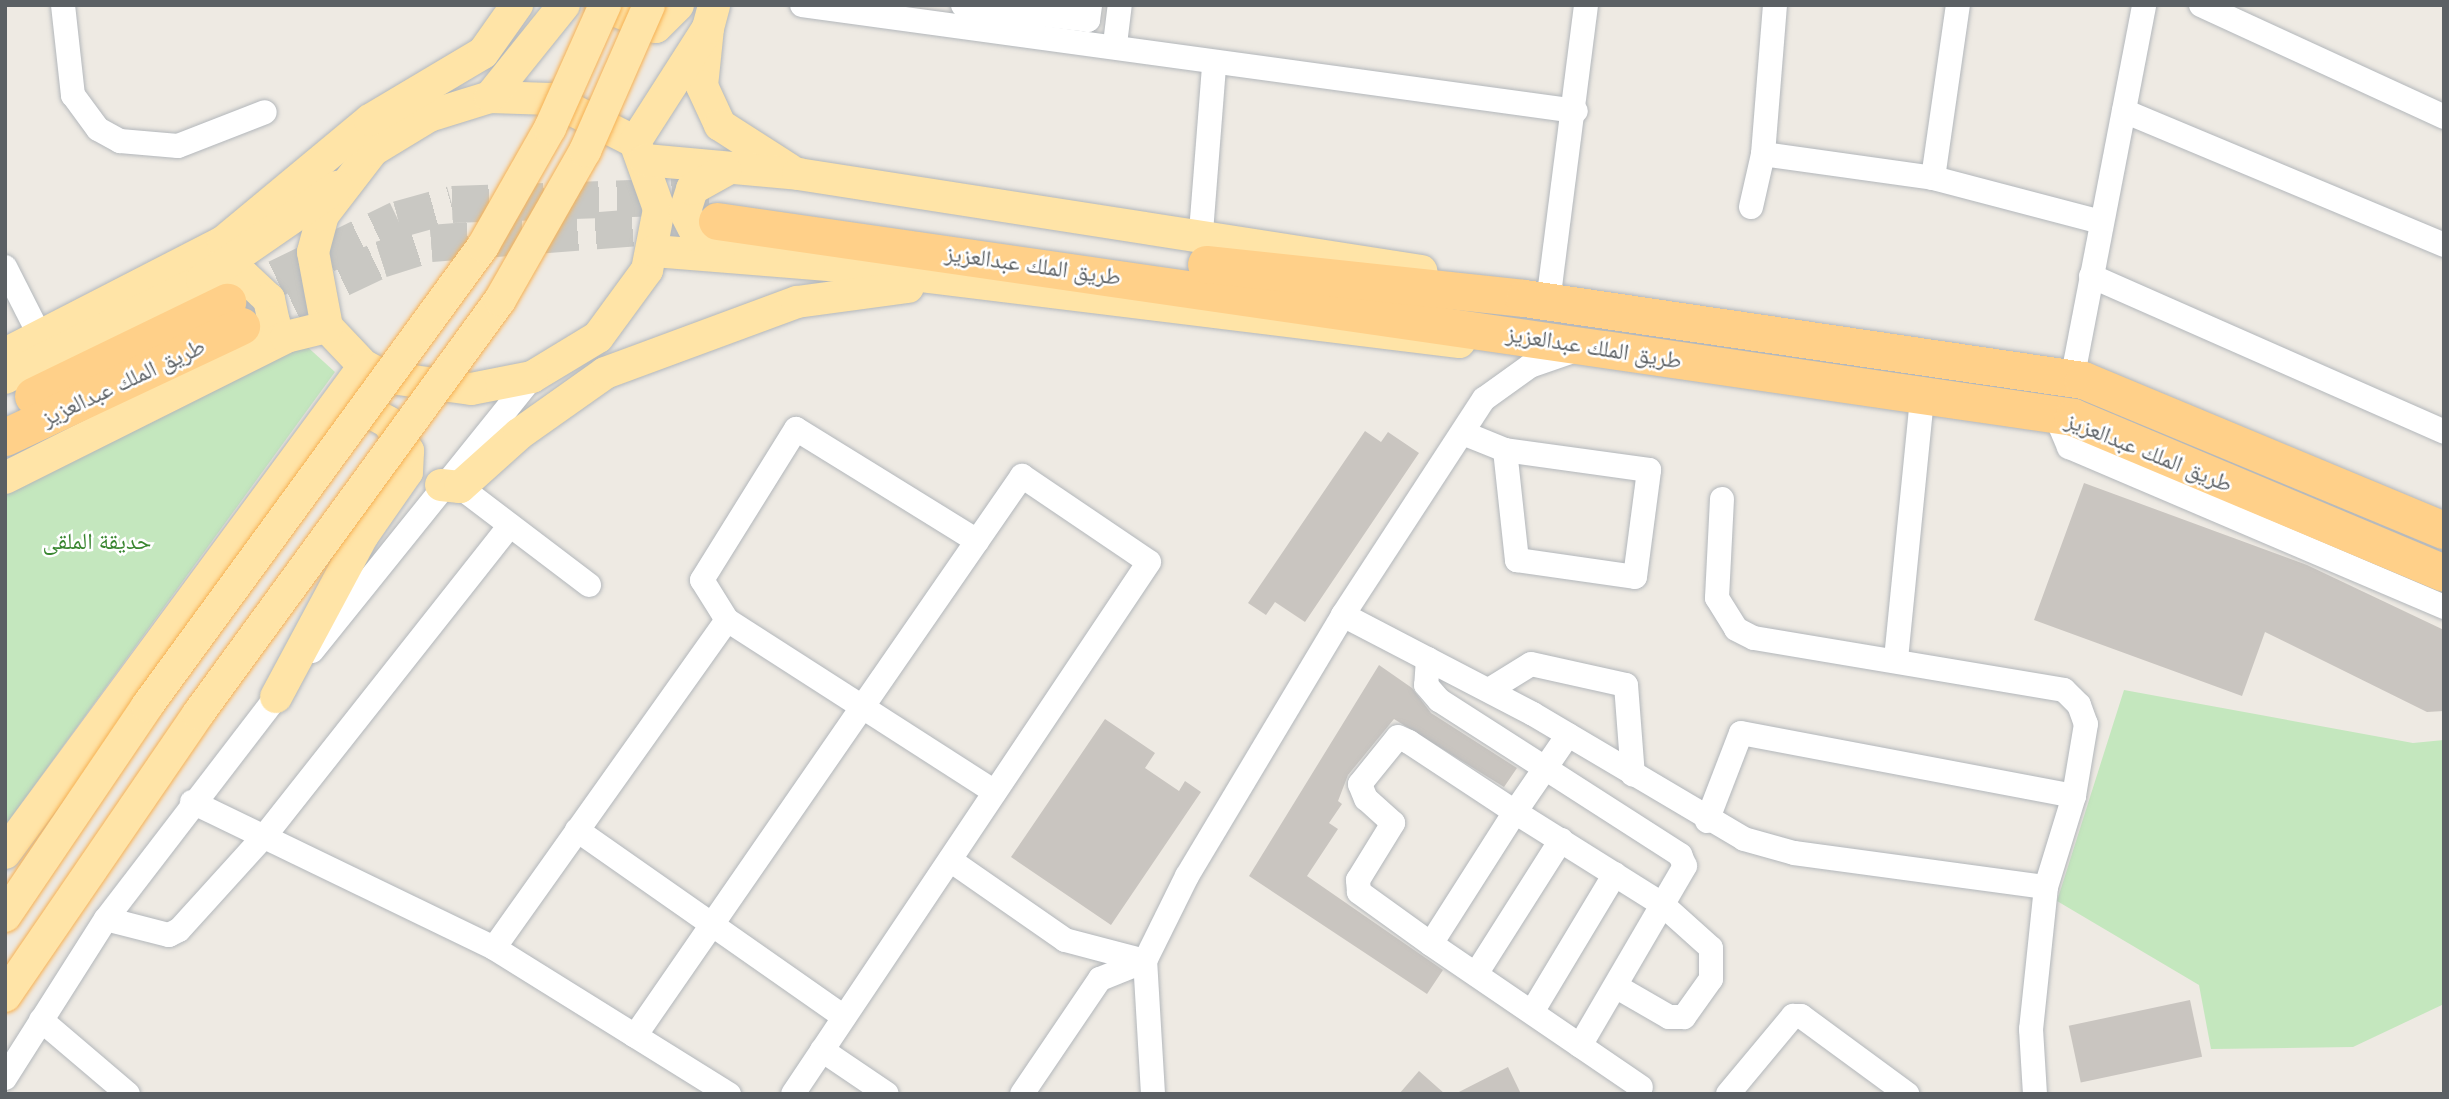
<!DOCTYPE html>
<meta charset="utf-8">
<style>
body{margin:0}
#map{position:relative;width:2449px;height:1099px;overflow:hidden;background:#eeeae3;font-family:"Fira Sans","Noto Naskh Arabic",sans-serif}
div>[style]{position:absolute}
.green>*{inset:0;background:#c4e7be}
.building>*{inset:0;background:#c9c5c0;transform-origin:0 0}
.highway-tunnel>*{height:37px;margin-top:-18.5px;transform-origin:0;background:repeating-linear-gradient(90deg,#c9c8c3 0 37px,transparent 0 55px)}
.roads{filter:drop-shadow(0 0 2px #b3b7bb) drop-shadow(0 0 2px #b3b7bb)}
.minor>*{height:24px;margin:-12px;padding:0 12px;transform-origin:12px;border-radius:12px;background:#fff}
.major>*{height:32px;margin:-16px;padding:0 16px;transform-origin:16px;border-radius:16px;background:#ffe4a7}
.highway>*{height:37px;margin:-18.5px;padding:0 18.5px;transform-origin:18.5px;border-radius:18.5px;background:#ffd089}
.bridges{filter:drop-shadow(0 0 2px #f7b153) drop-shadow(0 0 2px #f7b153)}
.major-bridge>*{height:32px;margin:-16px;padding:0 16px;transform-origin:16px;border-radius:16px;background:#ffe4a7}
span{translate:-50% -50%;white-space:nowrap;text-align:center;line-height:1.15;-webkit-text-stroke:5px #fff;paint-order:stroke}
.street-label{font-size:23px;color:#5b6064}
.park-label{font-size:23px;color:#398630}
.frame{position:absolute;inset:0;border:7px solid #5b6064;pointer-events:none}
</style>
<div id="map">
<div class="green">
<div style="clip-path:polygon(302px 342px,335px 372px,5px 826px,5px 484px)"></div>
<div style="clip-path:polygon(2124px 690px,2413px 743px,2444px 740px,2444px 1004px,2353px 1047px,2211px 1049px,2199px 985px,2057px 901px)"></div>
</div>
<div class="building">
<div style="clip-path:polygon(1365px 431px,1381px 442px,1388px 432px,1419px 453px,1305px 622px,1275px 602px,1266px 615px,1248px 603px)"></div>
<div style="clip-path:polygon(2084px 483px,2307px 565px,2444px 630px,2444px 711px,2427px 712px,2265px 632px,2242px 696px,2034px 620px)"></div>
<div style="clip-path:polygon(1379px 665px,1412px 688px,1431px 713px,1517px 768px,1504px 787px,1394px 719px,1348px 775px,1338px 801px,1342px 804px,1329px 823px,1338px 829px,1307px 876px,1443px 970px,1427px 994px,1249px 876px)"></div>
<div style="clip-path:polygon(1105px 719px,1155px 753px,1145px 768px,1179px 791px,1185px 781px,1201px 792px,1111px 925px,1011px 857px)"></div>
<div style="left:2190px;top:1000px;width:58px;height:124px;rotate:78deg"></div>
<div style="clip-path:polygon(1508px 1067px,1521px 1094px,1455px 1094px)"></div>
<div style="clip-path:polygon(1419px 1071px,1445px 1094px,1399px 1094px)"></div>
</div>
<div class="highway-tunnel">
<div style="left:227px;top:302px;width:190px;rotate:-25.9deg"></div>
<div style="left:398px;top:219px;width:56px;rotate:-15.5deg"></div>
<div style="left:452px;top:204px;width:268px;rotate:-1.9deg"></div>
<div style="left:242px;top:325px;width:154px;rotate:-25.4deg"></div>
<div style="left:381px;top:259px;width:52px;rotate:-17.7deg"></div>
<div style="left:431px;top:243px;width:287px;rotate:-4.4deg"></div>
</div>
<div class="roads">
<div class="minor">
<div style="left:63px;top:5px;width:91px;rotate:83.7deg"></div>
<div style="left:73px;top:95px;width:42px;rotate:53.7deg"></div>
<div style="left:98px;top:129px;width:25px;rotate:29deg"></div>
<div style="left:120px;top:141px;width:58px;rotate:4.9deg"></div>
<div style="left:178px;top:146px;width:93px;rotate:-21.3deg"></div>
<div style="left:802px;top:5px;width:781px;rotate:7.8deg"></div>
<div style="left:963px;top:5px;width:126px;rotate:6.8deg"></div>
<div style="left:1088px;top:20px;width:15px;rotate:-82deg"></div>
<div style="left:2201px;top:5px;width:268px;rotate:24.7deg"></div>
<div style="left:1115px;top:44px;width:39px;rotate:-83deg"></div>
<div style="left:2124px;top:111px;width:347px;rotate:22.7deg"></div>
<div style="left:1763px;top:154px;width:172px;rotate:8deg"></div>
<div style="left:1933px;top:178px;width:174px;rotate:14.7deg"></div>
<div style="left:1933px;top:178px;width:175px;rotate:-81.8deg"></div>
<div style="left:1751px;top:207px;width:54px;rotate:-77.2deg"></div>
<div style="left:1763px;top:154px;width:149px;rotate:-85.4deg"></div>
<div style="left:1201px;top:232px;width:166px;rotate:-85.5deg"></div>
<div style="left:5px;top:267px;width:77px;rotate:63.1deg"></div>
<div style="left:2091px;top:276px;width:386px;rotate:23.8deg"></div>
<div style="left:1548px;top:302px;width:299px;rotate:-82.7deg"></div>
<div style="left:2072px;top:380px;width:382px;rotate:-79.1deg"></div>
<div style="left:2055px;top:414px;width:36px;rotate:67deg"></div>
<div style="left:2069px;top:447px;width:408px;rotate:23.1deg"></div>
<div style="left:1463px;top:433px;width:45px;rotate:22deg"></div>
<div style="left:1505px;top:450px;width:111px;rotate:83.8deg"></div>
<div style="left:1517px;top:560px;width:119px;rotate:8.2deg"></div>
<div style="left:1635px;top:577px;width:108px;rotate:-82.5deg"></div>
<div style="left:1649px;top:470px;width:145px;rotate:-172.1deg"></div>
<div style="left:460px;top:487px;width:162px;rotate:37.2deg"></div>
<div style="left:1722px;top:499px;width:99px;rotate:92.9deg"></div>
<div style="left:1717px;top:598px;width:36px;rotate:58deg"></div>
<div style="left:1736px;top:629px;width:20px;rotate:27deg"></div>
<div style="left:1754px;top:638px;width:314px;rotate:9.5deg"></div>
<div style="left:2064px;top:690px;width:21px;rotate:45deg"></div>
<div style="left:2079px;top:705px;width:20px;rotate:70deg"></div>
<div style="left:2086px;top:724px;width:73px;rotate:99.5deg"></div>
<div style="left:2074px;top:796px;width:95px;rotate:107.1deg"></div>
<div style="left:2046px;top:887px;width:143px;rotate:96deg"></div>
<div style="left:2031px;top:1029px;width:65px;rotate:86.5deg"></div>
<div style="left:1343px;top:615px;width:214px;rotate:27.5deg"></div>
<div style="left:1533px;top:714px;width:245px;rotate:30.6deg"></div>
<div style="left:1744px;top:839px;width:52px;rotate:15.6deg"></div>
<div style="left:1794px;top:853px;width:254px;rotate:7.7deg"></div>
<div style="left:727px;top:620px;width:318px;rotate:32.7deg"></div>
<div style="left:312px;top:651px;width:351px;rotate:-51.2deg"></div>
<div style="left:1428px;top:659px;width:26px;rotate:94deg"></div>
<div style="left:1426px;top:685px;width:20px;rotate:49deg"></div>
<div style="left:1439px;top:700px;width:287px;rotate:32.7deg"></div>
<div style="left:1680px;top:855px;width:12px;rotate:66deg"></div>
<div style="left:1685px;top:866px;width:208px;rotate:120.3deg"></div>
<div style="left:1896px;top:659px;width:263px;rotate:-84.3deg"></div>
<div style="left:1489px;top:690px;width:49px;rotate:-31.8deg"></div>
<div style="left:1531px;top:664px;width:97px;rotate:12.5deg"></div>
<div style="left:1626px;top:685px;width:90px;rotate:85.6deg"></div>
<div style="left:1568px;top:735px;width:93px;rotate:124.5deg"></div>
<div style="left:1515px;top:812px;width:156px;rotate:122.5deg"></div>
<div style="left:1431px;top:944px;width:89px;rotate:-144.2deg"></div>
<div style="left:1359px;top:892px;width:12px;rotate:-95deg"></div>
<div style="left:1358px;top:880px;width:67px;rotate:-58.4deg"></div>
<div style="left:1393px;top:823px;width:36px;rotate:-138deg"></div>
<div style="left:1366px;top:799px;width:16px;rotate:-112deg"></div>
<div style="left:1360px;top:784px;width:60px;rotate:-51deg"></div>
<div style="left:1398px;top:737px;width:12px;rotate:24deg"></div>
<div style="left:1409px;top:742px;width:127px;rotate:33.4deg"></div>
<div style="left:1515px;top:812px;width:175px;rotate:32.1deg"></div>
<div style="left:1663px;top:905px;width:64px;rotate:41.9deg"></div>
<div style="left:1711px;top:948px;width:31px;rotate:90deg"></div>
<div style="left:1711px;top:979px;width:47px;rotate:125.4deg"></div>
<div style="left:1684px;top:1017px;width:15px;rotate:180deg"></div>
<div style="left:1669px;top:1017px;width:60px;rotate:-150deg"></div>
<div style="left:192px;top:802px;width:335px;rotate:25.8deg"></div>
<div style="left:494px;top:948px;width:277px;rotate:31.9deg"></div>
<div style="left:1707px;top:821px;width:94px;rotate:-68.9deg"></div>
<div style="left:1741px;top:733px;width:339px;rotate:10.7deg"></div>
<div style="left:577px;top:830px;width:326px;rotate:35deg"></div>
<div style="left:950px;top:860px;width:140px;rotate:34.8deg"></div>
<div style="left:1065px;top:940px;width:83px;rotate:14.7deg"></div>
<div style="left:106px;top:919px;width:65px;rotate:14.3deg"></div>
<div style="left:169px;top:935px;width:11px;rotate:-27deg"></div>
<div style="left:179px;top:930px;width:131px;rotate:-47.8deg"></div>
<div style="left:267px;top:833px;width:392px;rotate:-51.7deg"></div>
<div style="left:1431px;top:944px;width:254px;rotate:34.3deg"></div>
<div style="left:494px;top:948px;width:402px;rotate:-54.6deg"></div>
<div style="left:727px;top:620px;width:47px;rotate:-122deg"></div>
<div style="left:702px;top:580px;width:178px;rotate:-58.1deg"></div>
<div style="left:796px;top:429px;width:213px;rotate:31.7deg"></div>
<div style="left:1476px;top:974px;width:159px;rotate:-57.6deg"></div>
<div style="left:1532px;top:1012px;width:161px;rotate:-59deg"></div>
<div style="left:41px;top:1020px;width:114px;rotate:40.4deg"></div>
<div style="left:635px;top:1036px;width:681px;rotate:-55.35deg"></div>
<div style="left:1022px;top:476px;width:153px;rotate:34.1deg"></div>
<div style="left:1149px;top:562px;width:640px;rotate:123.79deg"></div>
<div style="left:822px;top:1050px;width:78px;rotate:34.1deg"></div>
<div style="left:5px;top:1078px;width:188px;rotate:-57.6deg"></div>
<div style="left:106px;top:919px;width:297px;rotate:-52.5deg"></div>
<div style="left:1022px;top:1094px;width:139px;rotate:-55.9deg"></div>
<div style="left:1100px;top:979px;width:48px;rotate:-21.8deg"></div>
<div style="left:1153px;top:1094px;width:133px;rotate:-93.4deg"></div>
<div style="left:1145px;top:961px;width:95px;rotate:-63.7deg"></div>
<div style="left:1187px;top:876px;width:304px;rotate:-59.1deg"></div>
<div style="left:1343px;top:615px;width:258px;rotate:-56.9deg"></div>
<div style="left:1484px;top:399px;width:57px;rotate:-35.7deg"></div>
<div style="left:1530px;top:366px;width:52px;rotate:-19.1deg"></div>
<div style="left:1728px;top:1094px;width:102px;rotate:-50.2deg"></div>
<div style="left:1793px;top:1016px;width:8px"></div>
<div style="left:1801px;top:1016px;width:132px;rotate:36.3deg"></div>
</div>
<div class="major">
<div style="left:601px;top:5px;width:59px;rotate:21.8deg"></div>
<div style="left:656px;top:27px;width:31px;rotate:-45deg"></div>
<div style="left:708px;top:28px;width:58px;rotate:95.9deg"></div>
<div style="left:702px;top:86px;width:43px;rotate:65.2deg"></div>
<div style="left:720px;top:125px;width:83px;rotate:32.7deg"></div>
<div style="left:490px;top:97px;width:61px;rotate:1.9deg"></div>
<div style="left:551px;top:99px;width:94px;rotate:27.1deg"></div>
<div style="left:635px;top:142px;width:71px;rotate:70.3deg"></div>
<div style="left:659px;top:209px;width:62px;rotate:101.1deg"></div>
<div style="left:647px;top:270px;width:83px;rotate:126.2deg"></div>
<div style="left:598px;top:337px;width:77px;rotate:148.8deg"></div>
<div style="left:532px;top:377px;width:62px;rotate:168.9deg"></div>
<div style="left:471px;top:389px;width:87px;rotate:-172.1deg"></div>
<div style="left:385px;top:377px;width:24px;rotate:-152deg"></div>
<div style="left:364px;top:366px;width:54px;rotate:-133.5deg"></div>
<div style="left:327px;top:327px;width:76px;rotate:-100.6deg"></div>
<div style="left:313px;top:252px;width:38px;rotate:-75deg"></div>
<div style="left:323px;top:215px;width:82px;rotate:-52.4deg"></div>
<div style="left:373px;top:150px;width:66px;rotate:-31.3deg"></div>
<div style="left:429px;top:116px;width:64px;rotate:-17.3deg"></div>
<div style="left:490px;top:97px;width:118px;rotate:-51.2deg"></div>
<div style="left:635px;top:142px;width:135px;rotate:-57.4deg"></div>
<div style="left:708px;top:28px;width:24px;rotate:-75deg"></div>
<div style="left:645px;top:160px;width:154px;rotate:5.2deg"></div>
<div style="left:798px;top:174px;width:631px;rotate:8.85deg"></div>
<div style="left:654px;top:251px;width:187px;rotate:4.6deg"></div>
<div style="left:840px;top:266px;width:624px;rotate:7deg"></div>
<div style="left:719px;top:253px;width:28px;rotate:-141deg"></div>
<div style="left:697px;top:235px;width:27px;rotate:-117deg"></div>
<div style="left:685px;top:211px;width:23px;rotate:-72deg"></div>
<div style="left:692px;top:189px;width:38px;rotate:-29deg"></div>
<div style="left:204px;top:280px;width:40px;rotate:-5.7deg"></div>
<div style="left:244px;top:276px;width:34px;rotate:43deg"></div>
<div style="left:269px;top:299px;width:24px;rotate:78deg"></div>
<div style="left:274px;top:322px;width:40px;rotate:127deg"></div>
<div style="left:5px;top:354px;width:245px;rotate:-27.2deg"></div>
<div style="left:223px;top:242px;width:191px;rotate:-39.7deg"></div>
<div style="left:370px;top:120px;width:131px;rotate:-30.7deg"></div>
<div style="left:483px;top:53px;width:59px;rotate:-54.7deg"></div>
<div style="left:5px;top:378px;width:220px;rotate:-26.4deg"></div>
<div style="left:202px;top:280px;width:164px;rotate:-34.6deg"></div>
<div style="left:5px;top:478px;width:314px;rotate:-26.6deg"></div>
<div style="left:286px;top:337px;width:42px;rotate:-13.7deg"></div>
<div style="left:441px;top:485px;width:19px;rotate:6deg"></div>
<div style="left:460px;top:487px;width:79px;rotate:-41.9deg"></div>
<div style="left:519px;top:434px;width:105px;rotate:-35.3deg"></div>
<div style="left:605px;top:373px;width:205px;rotate:-20.3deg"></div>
<div style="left:797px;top:302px;width:112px;rotate:-7.7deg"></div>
<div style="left:276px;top:697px;width:184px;rotate:-61.8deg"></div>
<div style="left:363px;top:535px;width:77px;rotate:-55.1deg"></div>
<div style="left:407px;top:472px;width:21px;rotate:-87deg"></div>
<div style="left:408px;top:451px;width:35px;rotate:-125deg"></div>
<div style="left:388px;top:422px;width:32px;rotate:-152deg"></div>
<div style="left:360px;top:407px;width:21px;rotate:145deg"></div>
<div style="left:5px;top:853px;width:605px;rotate:-53.6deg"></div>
</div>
<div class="highway">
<div style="left:717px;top:221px;width:1370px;rotate:8.22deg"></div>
<div style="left:2073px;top:417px;width:402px;rotate:22.8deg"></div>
<div style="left:1206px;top:264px;width:320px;rotate:6.1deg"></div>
<div style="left:1524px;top:298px;width:565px;rotate:8.35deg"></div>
<div style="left:2083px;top:380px;width:391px;rotate:22.6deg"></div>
<div style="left:33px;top:396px;width:216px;rotate:-25.9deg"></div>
<div style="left:5px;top:437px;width:261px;rotate:-25.2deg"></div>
</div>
</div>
<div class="bridges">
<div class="major-bridge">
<div style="left:5px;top:916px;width:254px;rotate:-55.9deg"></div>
<div style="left:147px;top:706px;width:570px;rotate:-53.85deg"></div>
<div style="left:483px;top:246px;width:136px;rotate:-60.4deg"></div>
<div style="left:550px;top:128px;width:135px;rotate:-65.9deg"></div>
<div style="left:5px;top:996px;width:342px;rotate:-55.6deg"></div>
<div style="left:198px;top:714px;width:512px;rotate:-53.89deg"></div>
<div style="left:500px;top:300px;width:172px;rotate:-60.3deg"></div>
<div style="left:585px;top:151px;width:159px;rotate:-66.3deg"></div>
</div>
</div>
<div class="street-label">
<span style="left:1033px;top:265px;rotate:8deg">طريق الملك عبدالعزيز</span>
<span style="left:1594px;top:347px;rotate:9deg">طريق الملك عبدالعزيز</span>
<span style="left:123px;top:382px;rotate:-25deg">طريق الملك عبدالعزيز</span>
<span style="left:2149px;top:452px;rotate:22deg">طريق الملك عبدالعزيز</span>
</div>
<div class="park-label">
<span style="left:97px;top:541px">حديقة الملقى</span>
</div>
<div class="frame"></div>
</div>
